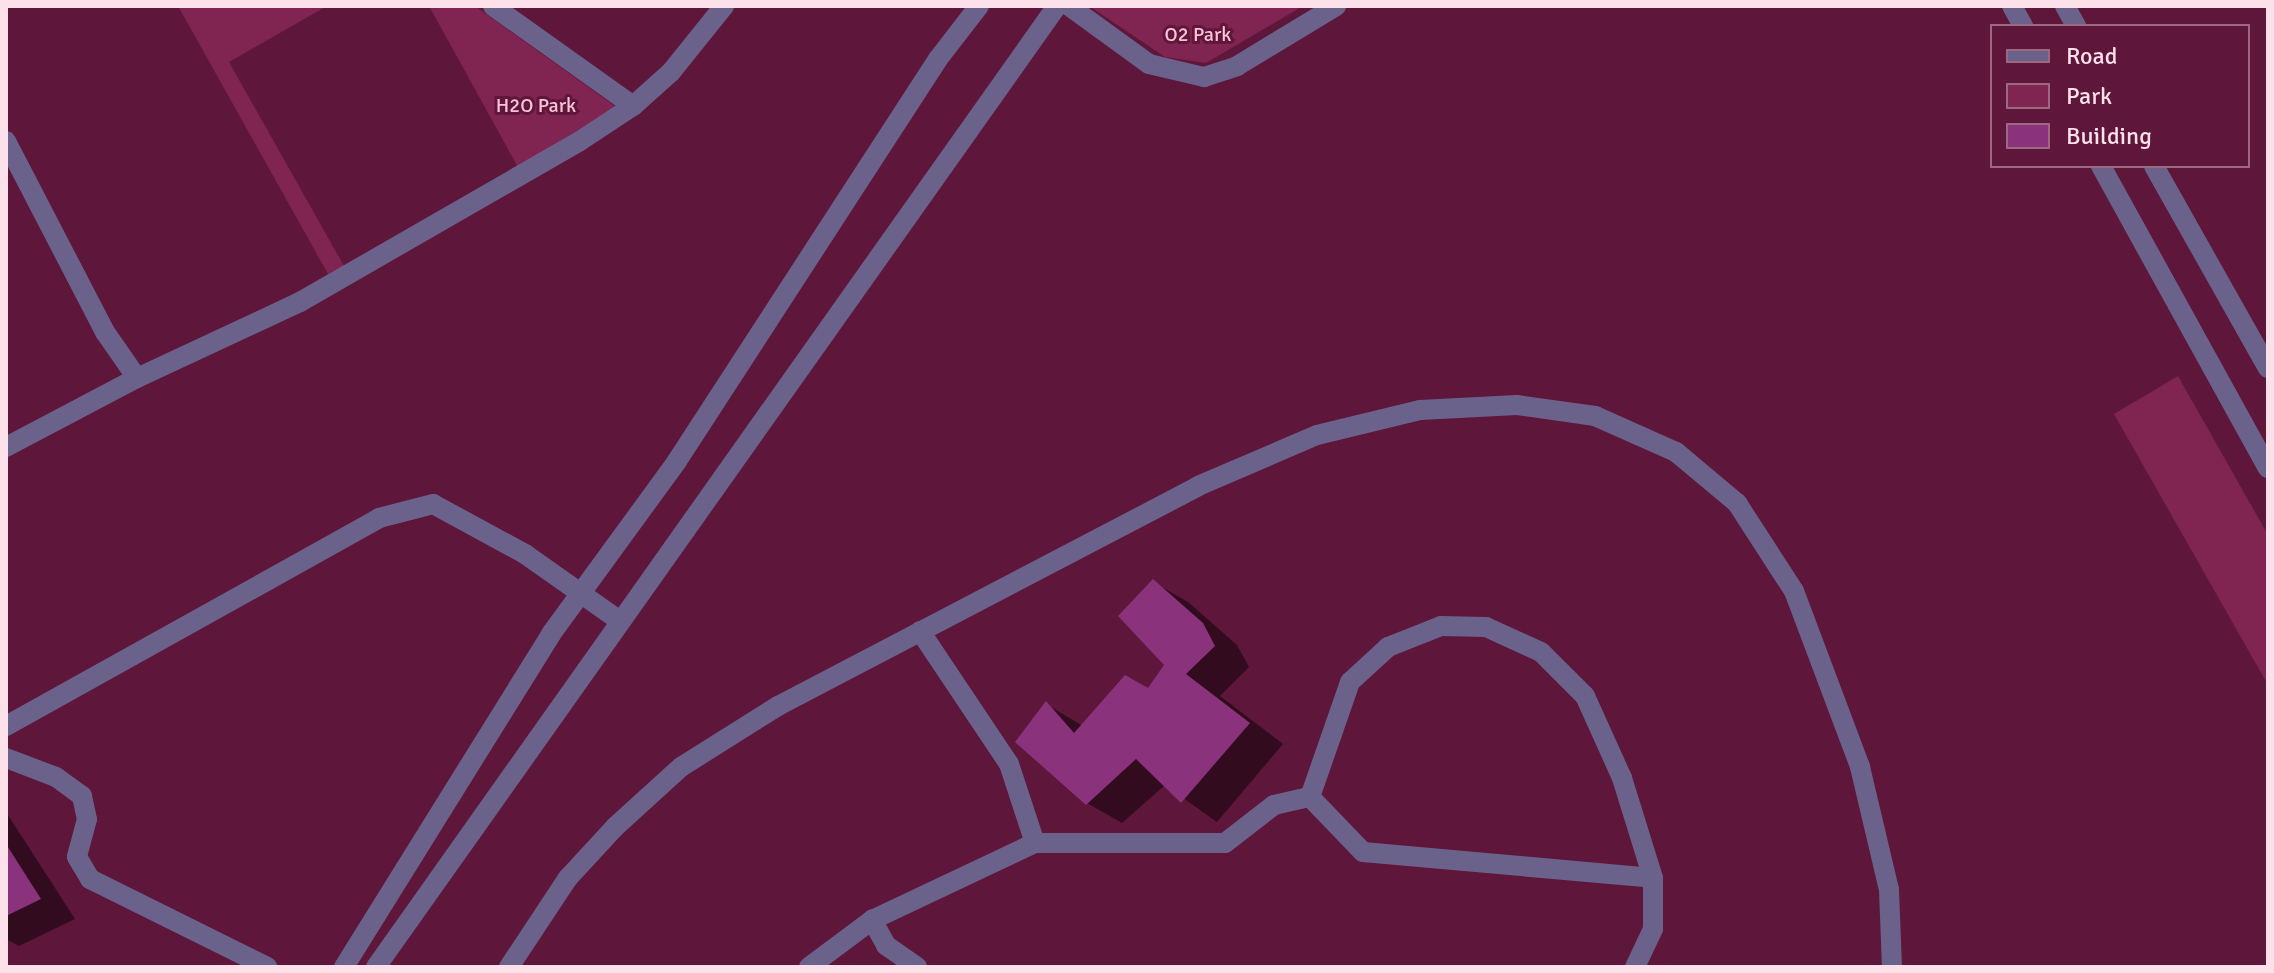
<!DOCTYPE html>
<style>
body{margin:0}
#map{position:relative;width:2274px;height:973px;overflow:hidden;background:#5e163a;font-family:Signika,sans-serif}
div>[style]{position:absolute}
.green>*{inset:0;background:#802451}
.shadow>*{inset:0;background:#0007}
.building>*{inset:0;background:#8a337c}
.lane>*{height:20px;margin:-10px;padding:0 10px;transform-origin:10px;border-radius:10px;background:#6b628c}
.street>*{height:20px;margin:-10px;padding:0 10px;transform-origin:10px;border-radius:10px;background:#6b628c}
span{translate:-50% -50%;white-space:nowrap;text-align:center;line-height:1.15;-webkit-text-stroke:6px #5e163a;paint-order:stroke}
.park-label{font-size:20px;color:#fcc3d8}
.frame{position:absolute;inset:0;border:8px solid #fce0ea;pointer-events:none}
.legend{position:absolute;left:1990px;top:24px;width:260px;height:144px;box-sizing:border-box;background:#5e163a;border:2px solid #9d6780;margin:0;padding:10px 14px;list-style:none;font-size:24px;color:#fce0ea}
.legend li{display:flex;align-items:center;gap:16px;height:40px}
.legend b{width:40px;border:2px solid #9d6780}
</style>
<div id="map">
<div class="green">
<div style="clip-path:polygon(178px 6px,327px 6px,229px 62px,344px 266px,328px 274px)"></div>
<div style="clip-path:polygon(429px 6px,475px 6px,616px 107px,520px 171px)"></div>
<div style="clip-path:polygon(1089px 6px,1303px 6px,1206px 63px,1165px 57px)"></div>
<div style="clip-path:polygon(2178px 376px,2268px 535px,2268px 685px,2114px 414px)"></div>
</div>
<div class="shadow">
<div style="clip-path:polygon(1153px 582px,1188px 602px,1237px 645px,1249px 667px,1220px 696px,1283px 744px,1217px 822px,1165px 785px,1122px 823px,1087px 803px,1046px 704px,1083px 726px,1148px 691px,1167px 665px)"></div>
<div style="clip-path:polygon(6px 812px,75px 919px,19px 946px,6px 939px)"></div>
</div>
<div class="building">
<div style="clip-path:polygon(1153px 579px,1203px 623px,1215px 646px,1186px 674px,1250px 723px,1181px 803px,1136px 759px,1086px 805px,1015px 742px,1046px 701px,1074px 733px,1125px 675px,1148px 688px,1164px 665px,1118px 616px)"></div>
<div style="clip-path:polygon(6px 844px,41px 899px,6px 916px)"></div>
</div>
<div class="lane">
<div style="left:6px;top:726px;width:427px;rotate:-29.1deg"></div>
<div style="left:379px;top:518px;width:56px;rotate:-14.5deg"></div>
<div style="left:433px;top:504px;width:105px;rotate:28.5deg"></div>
<div style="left:525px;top:554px;width:116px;rotate:35.2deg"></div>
<div style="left:6px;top:758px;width:53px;rotate:20.8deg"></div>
<div style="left:56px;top:777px;width:32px;rotate:36deg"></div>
<div style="left:82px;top:796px;width:24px;rotate:78deg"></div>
<div style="left:87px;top:819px;width:39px;rotate:105deg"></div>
<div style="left:77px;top:857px;width:26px;rotate:59deg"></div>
<div style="left:90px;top:879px;width:198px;rotate:26.4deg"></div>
</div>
<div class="street">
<div style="left:493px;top:6px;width:172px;rotate:35.5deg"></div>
<div style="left:1069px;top:6px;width:99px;rotate:35.9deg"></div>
<div style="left:1149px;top:64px;width:57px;rotate:13.3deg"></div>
<div style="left:1204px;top:77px;width:35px;rotate:-18deg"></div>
<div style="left:1237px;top:66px;width:116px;rotate:-31.2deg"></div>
<div style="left:2012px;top:6px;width:23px;rotate:61deg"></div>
<div style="left:2065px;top:6px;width:23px;rotate:61deg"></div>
<div style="left:6px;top:141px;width:215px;rotate:62.6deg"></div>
<div style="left:105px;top:332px;width:56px;rotate:55.2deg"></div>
<div style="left:137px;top:378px;width:180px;rotate:-25deg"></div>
<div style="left:300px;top:302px;width:323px;rotate:-29.9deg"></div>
<div style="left:580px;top:141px;width:64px;rotate:-33.4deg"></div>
<div style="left:633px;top:106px;width:51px;rotate:-41.8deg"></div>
<div style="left:671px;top:72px;width:85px;rotate:-51.2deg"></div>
<div style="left:2101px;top:166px;width:345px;rotate:61.1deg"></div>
<div style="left:2154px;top:166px;width:232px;rotate:60.6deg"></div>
<div style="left:6px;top:447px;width:148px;rotate:-27.8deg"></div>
<div style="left:920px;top:631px;width:160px;rotate:56.2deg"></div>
<div style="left:1009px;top:764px;width:83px;rotate:71.8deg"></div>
<div style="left:1310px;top:797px;width:122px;rotate:-70.8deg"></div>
<div style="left:1350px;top:682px;width:52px;rotate:-42.6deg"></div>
<div style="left:1388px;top:647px;width:57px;rotate:-21.6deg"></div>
<div style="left:1441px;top:626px;width:45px;rotate:1.3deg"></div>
<div style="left:1486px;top:627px;width:60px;rotate:24.4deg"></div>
<div style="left:1541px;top:652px;width:62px;rotate:45deg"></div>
<div style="left:1585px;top:696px;width:90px;rotate:65.7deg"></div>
<div style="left:1622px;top:778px;width:105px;rotate:72.8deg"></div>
<div style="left:344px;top:967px;width:392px;rotate:-58.1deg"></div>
<div style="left:551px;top:634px;width:214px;rotate:-53.9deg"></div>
<div style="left:677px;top:461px;width:479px;rotate:-57deg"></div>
<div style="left:938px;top:59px;width:67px;rotate:-52.3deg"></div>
<div style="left:376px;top:967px;width:1178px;rotate:-54.68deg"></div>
<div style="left:509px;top:967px;width:107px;rotate:-56.5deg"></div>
<div style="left:568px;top:878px;width:69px;rotate:-47.3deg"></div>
<div style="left:615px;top:827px;width:89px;rotate:-42.3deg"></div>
<div style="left:681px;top:767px;width:115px;rotate:-32.2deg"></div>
<div style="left:778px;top:706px;width:474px;rotate:-27.6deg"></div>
<div style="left:1198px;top:486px;width:129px;rotate:-23.2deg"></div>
<div style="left:1317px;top:435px;width:106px;rotate:-13.6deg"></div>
<div style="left:1420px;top:410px;width:97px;rotate:-3deg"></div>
<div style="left:1517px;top:405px;width:79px;rotate:8deg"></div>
<div style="left:1595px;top:416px;width:89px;rotate:24deg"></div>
<div style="left:1676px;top:452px;width:80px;rotate:39.9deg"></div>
<div style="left:1737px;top:503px;width:105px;rotate:57.1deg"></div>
<div style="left:1794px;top:591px;width:188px;rotate:69.4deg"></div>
<div style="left:1860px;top:767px;width:126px;rotate:76.7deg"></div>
<div style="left:1889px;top:890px;width:77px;rotate:87.8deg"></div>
<div style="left:809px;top:967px;width:79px;rotate:-36.7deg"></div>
<div style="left:917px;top:967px;width:38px;rotate:-145deg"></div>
<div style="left:886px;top:945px;width:29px;rotate:-119deg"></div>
<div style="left:872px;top:920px;width:180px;rotate:-25.3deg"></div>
<div style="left:1035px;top:843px;width:190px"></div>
<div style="left:1225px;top:843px;width:62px;rotate:-37.8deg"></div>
<div style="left:1274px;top:805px;width:37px;rotate:-13deg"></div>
<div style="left:1310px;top:797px;width:76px;rotate:46.1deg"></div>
<div style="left:1363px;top:852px;width:291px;rotate:5.1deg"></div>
<div style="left:1653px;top:878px;width:51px;rotate:90deg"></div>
<div style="left:1653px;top:929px;width:42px;rotate:115.3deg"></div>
</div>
<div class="park-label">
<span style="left:1198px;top:34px">O2 Park</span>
<span style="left:536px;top:105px">H2O Park</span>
</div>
<div class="frame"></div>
<ul class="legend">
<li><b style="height:10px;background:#6b628c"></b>Road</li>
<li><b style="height:22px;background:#802451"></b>Park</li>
<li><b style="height:22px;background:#8a337c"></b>Building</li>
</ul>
</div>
